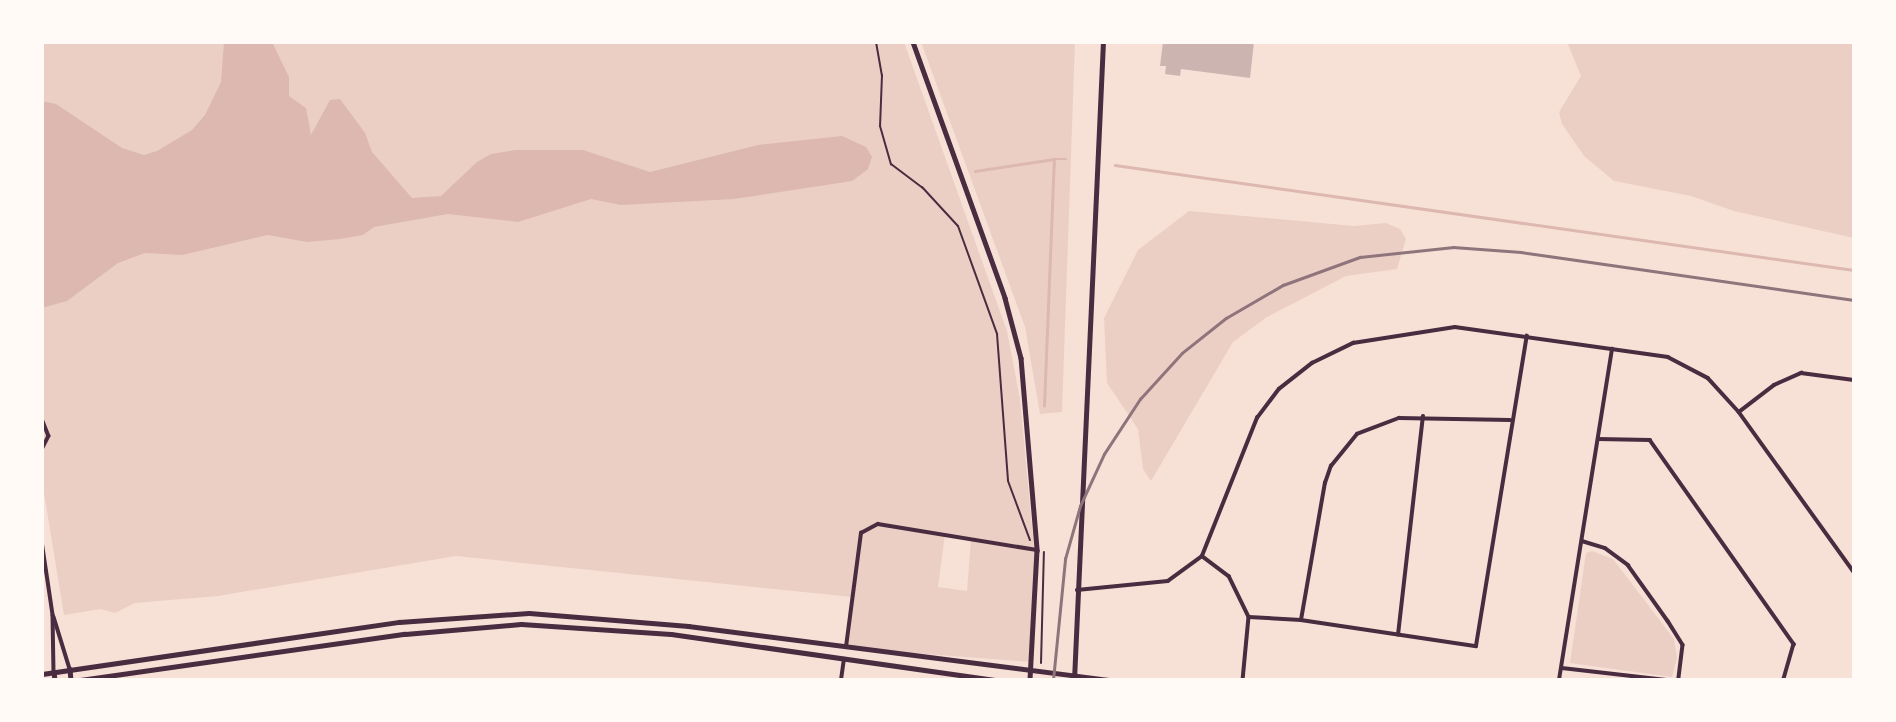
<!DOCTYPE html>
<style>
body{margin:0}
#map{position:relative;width:1896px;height:722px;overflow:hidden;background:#f7e1d7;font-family:Figtree,sans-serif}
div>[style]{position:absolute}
.green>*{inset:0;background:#ebcfc5}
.water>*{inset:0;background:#dcb8b0}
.stream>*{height:2.5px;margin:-1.25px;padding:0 1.25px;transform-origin:1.25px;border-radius:1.25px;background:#dcb8b0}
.building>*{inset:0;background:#ccb4b1}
.path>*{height:2px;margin:-1px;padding:0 1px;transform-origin:1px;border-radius:1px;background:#4a2c40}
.minor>*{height:3.5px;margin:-1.75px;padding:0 1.75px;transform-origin:1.75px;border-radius:1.75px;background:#4a2c40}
.tertiary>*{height:4.5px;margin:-2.25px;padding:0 2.25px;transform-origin:2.25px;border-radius:2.25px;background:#4a2c40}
.secondary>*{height:5px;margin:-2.5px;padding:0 2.5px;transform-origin:2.5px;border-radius:2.5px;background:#4a2c40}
.rail>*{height:2.5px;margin:-1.25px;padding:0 1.25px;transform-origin:1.25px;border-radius:1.25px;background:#8f747c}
span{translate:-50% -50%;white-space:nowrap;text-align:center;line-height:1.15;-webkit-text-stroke:7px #fffaf5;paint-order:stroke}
.frame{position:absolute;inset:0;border:44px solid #fffaf5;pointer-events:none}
</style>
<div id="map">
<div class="green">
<div style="clip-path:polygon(42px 42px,904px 42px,1007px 331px,1020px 399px,1034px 548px,945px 534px,938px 587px,967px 591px,971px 539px,1037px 550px,1031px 662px,846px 648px,852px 597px,456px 556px,218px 596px,135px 603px,115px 613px,100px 609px,64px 615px,42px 481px)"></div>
<div style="clip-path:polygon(921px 42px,1075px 42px,1062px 412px,1040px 414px,1025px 327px)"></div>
<div style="clip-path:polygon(1567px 42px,1854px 42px,1854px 238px,1734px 211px,1691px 196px,1614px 181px,1584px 156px,1562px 124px,1559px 112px,1581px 76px)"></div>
<div style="clip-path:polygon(1189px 211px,1354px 226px,1386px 223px,1400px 229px,1406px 239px,1397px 269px,1346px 276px,1267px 317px,1233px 342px,1151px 481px,1143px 469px,1138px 429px,1107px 383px,1104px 318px,1138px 250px)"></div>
<div style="clip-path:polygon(1592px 551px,1613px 559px,1674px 639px,1677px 658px,1672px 677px,1570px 663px,1586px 553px)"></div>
</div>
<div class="water">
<div style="clip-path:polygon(224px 42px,272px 42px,289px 77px,289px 96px,306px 108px,311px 135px,330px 100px,340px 99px,365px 133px,372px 152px,412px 198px,441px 196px,477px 162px,491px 154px,516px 150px,583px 150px,650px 172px,758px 145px,842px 136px,866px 147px,872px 157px,868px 169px,852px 181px,734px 199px,621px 205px,591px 199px,518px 222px,448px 214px,374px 227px,363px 235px,340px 239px,307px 242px,268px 235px,182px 255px,145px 253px,118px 263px,67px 301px,42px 308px,42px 101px,56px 104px,122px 148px,144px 155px,157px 151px,192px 130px,205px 115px,221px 82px)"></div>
</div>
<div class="stream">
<div style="left:1115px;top:165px;width:746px;rotate:8.09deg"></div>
<div style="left:975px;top:171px;width:80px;rotate:-8.6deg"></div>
<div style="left:1044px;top:406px;width:247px;rotate:-87.7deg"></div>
<div style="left:1054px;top:159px;width:12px"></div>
</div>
<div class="building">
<div style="clip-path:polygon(1163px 42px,1254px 42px,1250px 78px,1181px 69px,1180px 76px,1165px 74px,1166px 66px,1160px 66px)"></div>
</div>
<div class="path">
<div style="left:876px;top:42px;width:34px;rotate:80deg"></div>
<div style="left:882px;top:75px;width:51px;rotate:92.2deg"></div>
<div style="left:880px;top:126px;width:40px;rotate:74deg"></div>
<div style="left:891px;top:164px;width:39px;rotate:37deg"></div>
<div style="left:922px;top:187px;width:53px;rotate:47.3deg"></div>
<div style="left:958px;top:226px;width:115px;rotate:70.1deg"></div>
<div style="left:997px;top:334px;width:147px;rotate:85.7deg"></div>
<div style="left:1008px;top:481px;width:63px;rotate:69.6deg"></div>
<div style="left:1041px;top:663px;width:111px;rotate:-88.5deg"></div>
</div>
<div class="minor">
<div style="left:1739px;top:412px;width:44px;rotate:-37.6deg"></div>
<div style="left:1774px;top:385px;width:30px;rotate:-24deg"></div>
<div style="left:1801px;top:373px;width:53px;rotate:7.5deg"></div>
<div style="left:42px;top:419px;width:18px;rotate:68deg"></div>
<div style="left:49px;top:436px;width:16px;rotate:117deg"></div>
<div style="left:1598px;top:439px;width:52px;rotate:1.1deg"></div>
<div style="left:1650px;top:440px;width:250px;rotate:54.8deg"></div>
<div style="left:1794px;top:644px;width:37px;rotate:106deg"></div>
<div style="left:42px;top:541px;width:75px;rotate:81.5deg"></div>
<div style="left:53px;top:615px;width:57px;rotate:89deg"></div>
<div style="left:1582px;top:541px;width:24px;rotate:17deg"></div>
<div style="left:1605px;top:548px;width:29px;rotate:36deg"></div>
<div style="left:1628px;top:565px;width:69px;rotate:54.5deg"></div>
<div style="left:1668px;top:621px;width:28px;rotate:58deg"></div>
<div style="left:1683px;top:645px;width:35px;rotate:97deg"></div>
<div style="left:1202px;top:556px;width:34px;rotate:37deg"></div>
<div style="left:1229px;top:576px;width:46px;rotate:64deg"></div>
<div style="left:1249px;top:617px;width:63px;rotate:95.4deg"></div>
<div style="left:1077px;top:590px;width:91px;rotate:-5.6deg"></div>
<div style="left:1168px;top:581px;width:42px;rotate:-36.3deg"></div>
<div style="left:1202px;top:556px;width:149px;rotate:-68.3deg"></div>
<div style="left:1257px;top:418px;width:36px;rotate:-53deg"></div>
<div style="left:1279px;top:389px;width:42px;rotate:-38.2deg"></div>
<div style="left:1312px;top:363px;width:46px;rotate:-26deg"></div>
<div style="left:1353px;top:343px;width:103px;rotate:-8.9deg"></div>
<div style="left:1455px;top:327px;width:215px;rotate:8deg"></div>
<div style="left:1668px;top:357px;width:45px;rotate:27.7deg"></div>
<div style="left:1708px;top:378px;width:46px;rotate:47.6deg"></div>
<div style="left:1739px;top:412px;width:197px;rotate:54.3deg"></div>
<div style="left:54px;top:617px;width:54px;rotate:72.9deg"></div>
<div style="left:1249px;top:617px;width:52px;rotate:3.3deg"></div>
<div style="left:1301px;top:620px;width:177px;rotate:8.5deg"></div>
<div style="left:1476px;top:646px;width:314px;rotate:-80.7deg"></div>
<div style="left:1301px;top:620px;width:139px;rotate:-80.1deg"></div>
<div style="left:1325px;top:483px;width:18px;rotate:-71deg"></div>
<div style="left:1331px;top:466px;width:41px;rotate:-50.9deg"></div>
<div style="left:1357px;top:434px;width:45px;rotate:-20.9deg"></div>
<div style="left:1399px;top:418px;width:111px;rotate:1deg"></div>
<div style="left:1398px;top:635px;width:220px;rotate:-83.5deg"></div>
<div style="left:846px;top:647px;width:115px;rotate:-82.5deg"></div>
<div style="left:861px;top:533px;width:19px;rotate:-28deg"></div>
<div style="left:878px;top:524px;width:161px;rotate:9.3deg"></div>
<div style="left:1562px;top:668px;width:107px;rotate:6.5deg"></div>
<div style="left:841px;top:680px;width:21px;rotate:-82deg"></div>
<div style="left:1559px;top:680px;width:335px;rotate:-80.9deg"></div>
</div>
<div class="tertiary">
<div style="left:913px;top:42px;width:272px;rotate:70.2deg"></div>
<div style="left:1005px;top:298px;width:62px;rotate:75.1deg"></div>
<div style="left:1021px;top:358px;width:193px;rotate:85.2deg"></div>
<div style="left:1037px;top:550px;width:130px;rotate:93.1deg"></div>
<div style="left:70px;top:669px;width:11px;rotate:85deg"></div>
<div style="left:54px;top:672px;width:8px;rotate:83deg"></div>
<div style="left:1074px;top:680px;width:639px;rotate:-87.4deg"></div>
</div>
<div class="secondary">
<div style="left:42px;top:674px;width:361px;rotate:-8.3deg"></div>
<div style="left:399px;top:622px;width:130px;rotate:-4deg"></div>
<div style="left:529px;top:613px;width:160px;rotate:4.7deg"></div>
<div style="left:688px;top:626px;width:424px;rotate:7.3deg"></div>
<div style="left:80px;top:680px;width:328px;rotate:-8.1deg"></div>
<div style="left:405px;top:634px;width:116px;rotate:-4.9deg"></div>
<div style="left:521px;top:624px;width:150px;rotate:3.8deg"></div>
<div style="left:671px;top:634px;width:327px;rotate:8.1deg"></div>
</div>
<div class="rail">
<div style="left:1053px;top:680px;width:122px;rotate:-84.3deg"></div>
<div style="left:1065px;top:559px;width:55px;rotate:-74.2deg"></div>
<div style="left:1080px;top:506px;width:57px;rotate:-65.2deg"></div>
<div style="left:1104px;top:454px;width:66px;rotate:-56.8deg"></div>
<div style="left:1140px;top:399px;width:62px;rotate:-47.6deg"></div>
<div style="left:1182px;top:353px;width:56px;rotate:-38.5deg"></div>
<div style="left:1226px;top:318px;width:66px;rotate:-30.1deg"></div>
<div style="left:1283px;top:285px;width:82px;rotate:-20deg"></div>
<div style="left:1360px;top:257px;width:94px;rotate:-6.1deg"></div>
<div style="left:1453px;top:247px;width:68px;rotate:4.2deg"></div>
<div style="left:1521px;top:252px;width:336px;rotate:8.2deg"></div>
</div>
<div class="frame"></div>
</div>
